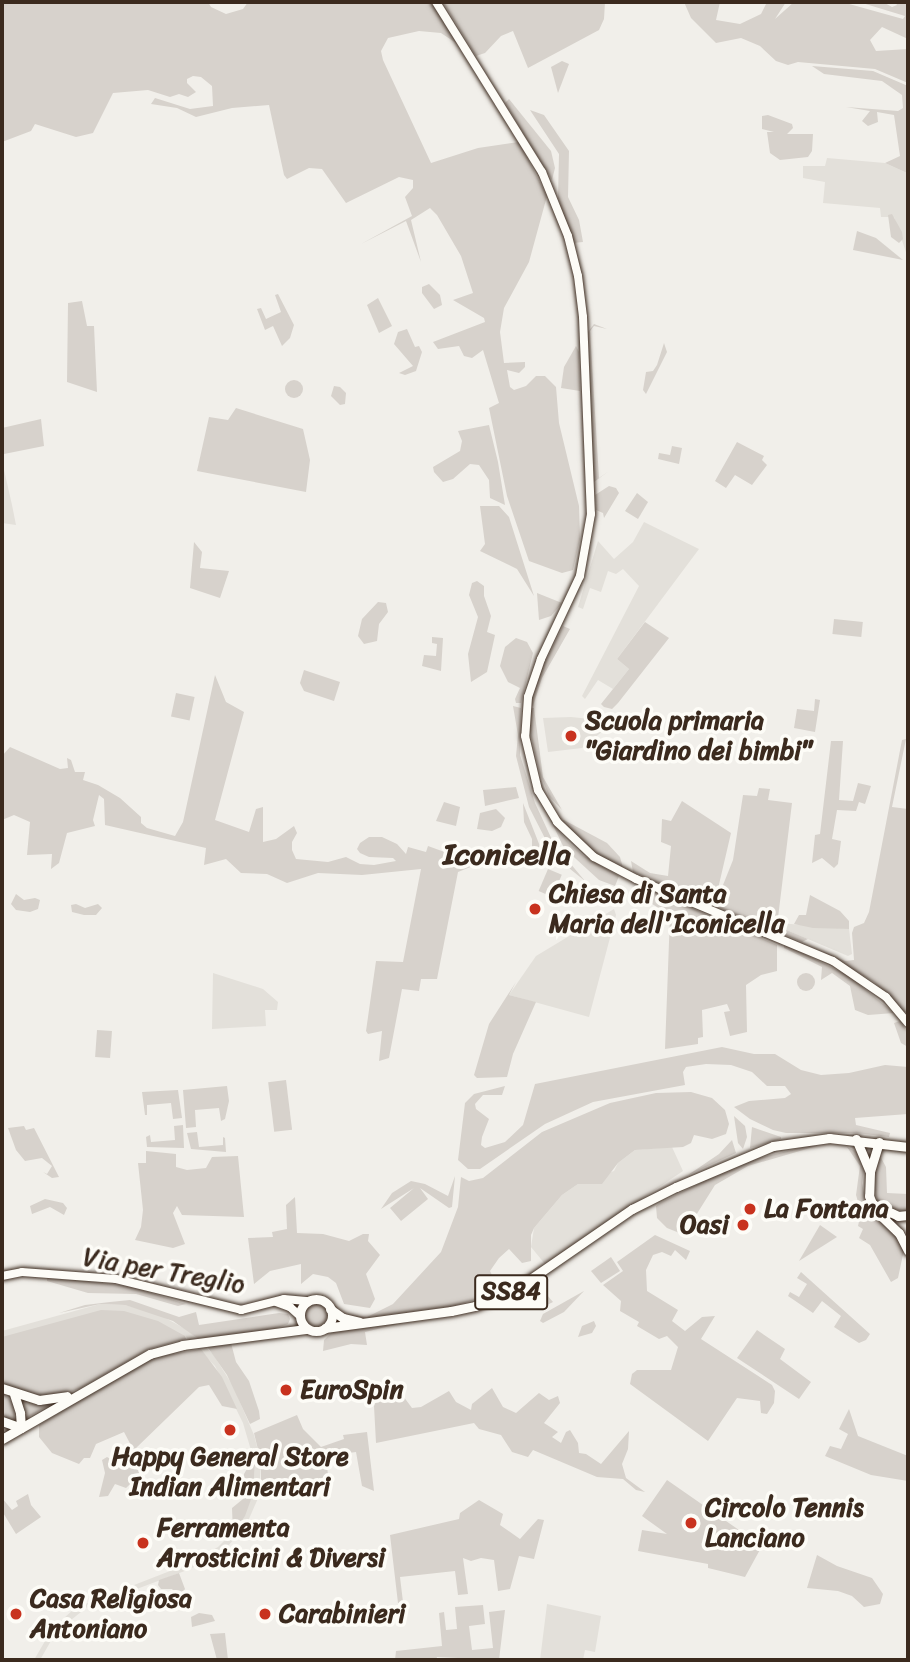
<!DOCTYPE html>
<style>
body{margin:0}
#map{position:relative;width:910px;height:1662px;overflow:hidden;background:#f1efea;font-family:Sriracha,sans-serif}
div>[style]{position:absolute}
.built>*{inset:0;background:#e3e0da}
.green>*{inset:0;background:#d7d2cc;transform-origin:0 0}
.round{border-radius:50%}
.roads{filter:drop-shadow(0 0 2px #3b2a1e) drop-shadow(0 0 2px #3b2a1e)}
.secondary>*{height:8px;margin:-4px;padding:0 4px;transform-origin:4px;border-radius:4px;background:#fdfcf7}
.primary>*{height:9px;margin:-4.5px;padding:0 4.5px;transform-origin:4.5px;border-radius:4.5px;background:#fdfcf7}
.primary>.ring{margin:-4.5px;padding:0;box-sizing:content-box;background:none;border:9px solid #fdfcf7;border-radius:50%}
.dots>*{width:19px;height:19px;translate:-50% -50%;box-sizing:border-box;border:4px solid #fdfcf7;border-radius:50%}
span{translate:-50% -50%;white-space:nowrap;text-align:center;line-height:1.15;-webkit-text-stroke:7px #fdfcf7;paint-order:stroke}
.shield-label span{padding:2px 5px;background:#fdfcf7;border:2px solid;border-radius:5px;-webkit-text-stroke-width:0}
.shield-label{font-size:24px;color:#3b2a1e;font-weight:700}
.poi-label{font-size:26px;color:#3b2a1e;font-weight:700}
.left{translate:0 -50%;text-align:left}
.right{translate:-100% -50%;text-align:right}
.street-label{font-size:26px;color:#3b2a1e}
.quarter-label{font-size:30px;color:#3b2a1e;font-weight:700}
.frame{position:absolute;inset:0;border:4px solid #3b2a1e;pointer-events:none}
</style>
<div id="map">
<div class="built">
<div style="clip-path:polygon(827px 158px,885px 163px,907px 173px,908px 258px,894px 217px,881px 217px,880px 208px,823px 203px,825px 182px,803px 178px,803px 166px,825px 166px)"></div>
<div style="clip-path:polygon(2px 461px,12px 505px,16px 525px,2px 523px)"></div>
<div style="clip-path:polygon(644px 522px,699px 549px,617px 659px,629px 669px,613px 689px,598px 680px,585px 699px,582px 696px,639px 586px,623px 569px,616px 574px,608px 571px,601px 592px,590px 588px,583px 609px,578px 607px,598px 541px,614px 559px,633px 542px)"></div>
<div style="clip-path:polygon(571px 717px,590px 719px,614px 722px,582px 748px,548px 752px,543px 718px)"></div>
<div style="clip-path:polygon(614px 909px,616px 915px,589px 1017px,509px 995px,536px 956px)"></div>
<div style="clip-path:polygon(779px 923px,849px 929px,852px 954px,848px 956px,777px 926px)"></div>
<div style="clip-path:polygon(213px 973px,263px 989px,278px 1002px,277px 1010px,265px 1010px,266px 1026px,212px 1029px)"></div>
<div style="clip-path:polygon(672px 1147px,683px 1171px,545px 1264px,531px 1247px,534px 1228px,562px 1195px,578px 1184px,614px 1171px,618px 1163px,635px 1150px)"></div>
<div style="clip-path:polygon(100px 1304px,125px 1305px,160px 1315px,189px 1331px,213px 1354px,233px 1386px,254px 1435px,261px 1462px,259px 1496px,245px 1528px,222px 1552px,190px 1569px,86px 1608px,56px 1632px,40px 1660px,34px 1660px,52px 1629px,75px 1608px,188px 1564px,218px 1547px,240px 1525px,253px 1494px,255px 1464px,243px 1423px,215px 1366px,185px 1336px,2px 1337px,2px 1331px)"></div>
<div style="clip-path:polygon(547px 1604px,601px 1616px,595px 1652px,585px 1650px,583px 1660px,540px 1660px)"></div>
</div>
<div class="green">
<div style="clip-path:polygon(2px 2px,208px 2px,211px 7px,226px 14px,243px 9px,248px 2px,431px 2px,459px 45px,441px 33px,419px 31px,388px 38px,381px 51px,383px 60px,431px 163px,478px 148px,519px 142px,547px 196px,529px 262px,504px 308px,500px 332px,504px 363px,525px 362px,525px 367px,519px 373px,507px 370px,510px 387px,514px 390px,526px 386px,536px 376px,545px 376px,556px 387px,559px 423px,579px 506px,580px 539px,573px 570px,562px 573px,529px 561px,507px 496px,489px 408px,499px 403px,483px 350px,472px 358px,464px 356px,459px 346px,438px 349px,433px 342px,485px 322px,484px 318px,453px 300px,473px 293px,461px 256px,437px 215px,430px 208px,411px 220px,421px 262px,406px 221px,361px 244px,412px 216px,405px 197px,413px 188px,413px 180px,399px 177px,346px 203px,322px 169px,309px 168px,287px 179px,284px 175px,269px 105px,232px 108px,196px 117px,177px 108px,151px 104px,155px 98px,190px 109px,213px 106px,212px 86px,201px 77px,193px 76px,187px 79px,187px 83px,196px 92px,188px 97px,179px 94px,170px 97px,148px 90px,113px 93px,93px 133px,76px 137px,35px 124px,31px 131px,2px 142px)"></div>
<div style="clip-path:polygon(443px 2px,605px 2px,604px 19px,599px 30px,528px 68px,513px 31px,501px 36px,485px 53px,476px 56px)"></div>
<div style="clip-path:polygon(684px 2px,720px 2px,716px 20px,740px 24px,761px 14px,767px 2px,786px 2px,775px 19px,794px 2px,842px 2px,903px 19px,905px 16px,859px 2px,883px 2px,892px 7px,897px 5px,895px 2px,906px 2px,908px 39px,882px 27px,870px 40px,876px 51px,908px 49px,908px 83px,875px 69px,798px 62px,788px 65px,776px 61px,760px 46px,741px 38px,716px 43px,691px 18px)"></div>
<div style="clip-path:polygon(562px 61px,569px 64px,558px 93px,551px 67px)"></div>
<div style="clip-path:polygon(812px 66px,873px 71px,908px 86px,908px 192px,907px 173px,885px 163px,900px 156px,894px 115px,877px 112px,878px 122px,868px 126px,862px 121px,870px 111px,846px 107px,898px 111px,903px 108px,902px 95px,882px 81px,824px 74px)"></div>
<div style="clip-path:polygon(509px 99px,551px 151px,555px 168px,552px 180px,505px 103px)"></div>
<div style="clip-path:polygon(530px 110px,544px 115px,569px 151px,568px 197px,579px 220px,583px 242px,573px 243px,558px 198px,559px 154px)"></div>
<div style="clip-path:polygon(768px 115px,792px 124px,793px 128px,787px 134px,813px 134px,812px 151px,808px 157px,780px 160px,770px 153px,767px 132px,774px 132px,762px 129px,762px 116px)"></div>
<div style="clip-path:polygon(892px 214px,902px 232px,903px 239px,899px 243px,891px 237px,888px 215px)"></div>
<div style="clip-path:polygon(857px 231px,876px 238px,903px 260px,853px 250px)"></div>
<div style="clip-path:polygon(429px 284px,440px 295px,442px 305px,434px 309px,422px 293px,422px 287px)"></div>
<div style="clip-path:polygon(278px 294px,294px 325px,290px 338px,282px 346px,273px 326px,265px 330px,257px 309px,261px 308px,266px 319px,281px 312px,275px 295px)"></div>
<div style="clip-path:polygon(378px 298px,392px 326px,379px 333px,367px 305px)"></div>
<div style="clip-path:polygon(82px 301px,87px 326px,94px 326px,97px 392px,67px 382px,68px 303px)"></div>
<div style="clip-path:polygon(594px 324px,607px 329px,594px 326px,590px 331px,599px 478px,609px 471px,594px 482px,588px 332px)"></div>
<div style="clip-path:polygon(407px 329px,415px 347px,419px 346px,422px 352px,416px 371px,405px 375px,399px 373px,413px 366px,394px 344px,398px 332px)"></div>
<div style="clip-path:polygon(664px 343px,667px 352px,646px 394px,643px 390px,646px 372px,653px 371px,657px 365px)"></div>
<div style="clip-path:polygon(576px 346px,579px 352px,580px 391px,561px 388px,564px 367px)"></div>
<div class="round" style="left:285px;top:380px;width:18px;height:18px"></div>
<div style="clip-path:polygon(334px 386px,340px 387px,346px 393px,345px 404px,340px 405px,331px 396px)"></div>
<div style="clip-path:polygon(236px 408px,303px 429px,310px 460px,306px 492px,197px 471px,209px 417px,228px 420px)"></div>
<div style="clip-path:polygon(41px 419px,44px 446px,4px 454px,2px 428px)"></div>
<div style="clip-path:polygon(489px 425px,498px 462px,505px 505px,490px 498px,489px 480px,479px 465px,470px 464px,453px 479px,443px 482px,434px 472px,433px 467px,460px 451px,462px 441px,458px 431px)"></div>
<div style="clip-path:polygon(737px 442px,764px 456px,762px 460px,767px 465px,752px 485px,735px 475px,726px 488px,715px 481px)"></div>
<div style="clip-path:polygon(672px 446px,682px 448px,679px 464px,658px 459px,659px 453px,670px 455px)"></div>
<div style="clip-path:polygon(609px 486px,616px 488px,619px 493px,604px 518px,603px 513px,596px 510px,595px 495px)"></div>
<div style="clip-path:polygon(637px 493px,648px 502px,638px 519px,625px 511px)"></div>
<div style="clip-path:polygon(480px 506px,499px 506px,509px 517px,534px 596px,517px 569px,480px 551px,485px 544px)"></div>
<div style="clip-path:polygon(194px 542px,202px 552px,200px 568px,229px 571px,220px 598px,190px 588px)"></div>
<div style="clip-path:polygon(477px 581px,484px 586px,484px 596px,491px 616px,487px 632px,495px 635px,487px 672px,471px 682px,468px 654px,478px 617px,469px 595px,472px 583px)"></div>
<div style="clip-path:polygon(537px 593px,562px 603px,551px 616px,539px 620px)"></div>
<div style="clip-path:polygon(378px 602px,386px 603px,388px 612px,379px 624px,377px 641px,364px 644px,358px 636px,362px 619px)"></div>
<div style="left:834px;top:619px;width:29px;height:15px;rotate:6deg"></div>
<div style="clip-path:polygon(645px 622px,669px 638px,618px 703px,612px 709px,604px 707px,601px 704px,629px 669px,617px 659px)"></div>
<div style="clip-path:polygon(563px 626px,570px 629px,542px 678px,533px 706px,530px 704px,538px 676px)"></div>
<div style="clip-path:polygon(432px 637px,443px 638px,441px 671px,422px 666px,424px 655px,436px 656px,437px 644px,432px 643px)"></div>
<div style="clip-path:polygon(516px 638px,527px 642px,533px 653px,521px 703px,516px 703px,515px 699px,520px 688px,508px 682px,500px 666px,505px 647px)"></div>
<div style="clip-path:polygon(304px 670px,340px 682px,334px 701px,304px 691px,300px 683px)"></div>
<div style="clip-path:polygon(215px 675px,226px 702px,244px 712px,215px 820px,249px 832px,256px 809px,263px 807px,263px 842px,276px 839px,294px 826px,297px 833px,292px 842px,292px 850px,296px 859px,328px 862px,346px 857px,360px 864px,374px 865px,396px 861px,393px 858px,369px 857px,360px 853px,357px 849px,360px 843px,369px 837px,382px 837px,397px 844px,406px 854px,408px 847px,426px 852px,428px 846px,450px 854px,450px 857px,526px 852px,532px 848px,532px 839px,524px 822px,523px 803px,543px 854px,540px 862px,519px 859px,473px 866px,458px 872px,437px 979px,421px 979px,419px 991px,402px 989px,389px 1058px,379px 1061px,382px 1031px,368px 1034px,366px 1031px,376px 961px,403px 962px,421px 869px,362px 875px,318px 873px,287px 883px,267px 874px,241px 873px,226px 859px,204px 865px,206px 848px,105px 825px,104px 799px,99px 795px,93px 820px,95px 826px,67px 833px,59px 863px,51px 869px,52px 854px,27px 855px,30px 822px,14px 815px,2px 820px,2px 756px,10px 747px,60px 769px,68px 768px,67px 758px,71px 760px,75px 772px,85px 772px,83px 780px,98px 785px,120px 798px,141px 817px,141px 823px,147px 828px,175px 836px,183px 822px)"></div>
<div style="left:176px;top:693px;width:19px;height:24px;rotate:12deg"></div>
<div style="clip-path:polygon(815px 699px,820px 700px,815px 732px,794px 728px,797px 709px,814px 711px)"></div>
<div style="clip-path:polygon(513px 706px,521px 708px,520px 755px,535px 803px,554px 844px,585px 881px,554px 856px,529px 807px,516px 756px,518px 735px)"></div>
<div style="clip-path:polygon(531px 708px,534px 708px,543px 777px,562px 810px,549px 796px,540px 774px,530px 732px)"></div>
<div style="clip-path:polygon(906px 739px,892px 807px,908px 809px,908px 1012px,904px 1012px,874px 982px,822px 951px,845px 961px,854px 960px,852px 933px,854px 927px,864px 923px,869px 912px,902px 740px)"></div>
<div style="clip-path:polygon(831px 741px,843px 741px,839px 800px,853px 801px,858px 783px,871px 786px,865px 804px,859px 802px,856px 811px,837px 810px,832px 839px,841px 841px,838px 864px,834px 868px,822px 858px,812px 863px,815px 835px,820px 834px)"></div>
<div style="clip-path:polygon(516px 787px,519px 798px,485px 806px,483px 790px)"></div>
<div style="clip-path:polygon(759px 788px,770px 789px,768px 800px,792px 803px,777px 926px,808px 939px,802px 942px,720px 908px,723px 885px,733px 860px,743px 795px,757px 796px)"></div>
<div style="clip-path:polygon(682px 801px,731px 833px,714px 906px,633px 872px,631px 861px,650px 873px,668px 876px,671px 846px,661px 842px,662px 819px,671px 821px)"></div>
<div style="clip-path:polygon(444px 802px,460px 807px,456px 826px,436px 821px)"></div>
<div style="clip-path:polygon(496px 809px,505px 818px,501px 827px,492px 831px,477px 829px,480px 813px)"></div>
<div style="clip-path:polygon(550px 819px,568px 842px,584px 856px,619px 876px,615px 886px,599px 880px,564px 848px)"></div>
<div style="clip-path:polygon(564px 820px,607px 843px,620px 857px,623px 868px,597px 855px,561px 821px)"></div>
<div style="left:548px;top:869px;width:15px;height:24px;rotate:23deg"></div>
<div style="clip-path:polygon(643px 887px,777px 945px,777px 971px,761px 975px,746px 985px,747px 1032px,730px 1036px,724px 1012px,730px 1011px,727px 1004px,702px 1010px,703px 1037px,698px 1038px,698px 1044px,665px 1049px,670px 915px,649px 902px,642px 892px)"></div>
<div style="clip-path:polygon(16px 894px,24px 900px,35px 898px,40px 900px,38px 909px,30px 912px,16px 910px,11px 904px)"></div>
<div style="clip-path:polygon(810px 895px,840px 911px,849px 921px,849px 929px,813px 928px,794px 924px,799px 915px,806px 915px)"></div>
<div style="clip-path:polygon(76px 904px,85px 908px,98px 904px,102px 908px,96px 915px,84px 915px,72px 912px,71px 905px)"></div>
<div style="clip-path:polygon(784px 944px,849px 976px,894px 1013px,868px 1015px,855px 1010px,850px 986px,832px 973px,821px 980px,822px 967px,784px 948px)"></div>
<div class="round" style="left:797px;top:973px;width:18px;height:18px"></div>
<div style="clip-path:polygon(516px 982px,509px 995px,536px 1002px,513px 1054px,507px 1077px,477px 1078px,474px 1075px,489px 1024px)"></div>
<div style="clip-path:polygon(900px 1021px,908px 1033px,908px 1047px,901px 1043px,894px 1023px)"></div>
<div style="left:97px;top:1030px;width:15px;height:27px;rotate:4deg"></div>
<div style="clip-path:polygon(722px 1047px,754px 1054px,775px 1054px,801px 1070px,821px 1075px,849px 1073px,885px 1065px,908px 1067px,908px 1114px,855px 1118px,856px 1125px,890px 1133px,889px 1137px,857px 1133px,786px 1133px,773px 1130px,750px 1119px,734px 1107px,749px 1101px,785px 1098px,791px 1094px,785px 1086px,767px 1086px,752px 1072px,731px 1065px,706px 1064px,686px 1067px,683px 1072px,685px 1085px,593px 1102px,545px 1124px,480px 1169px,468px 1169px,458px 1160px,465px 1103px,474px 1094px,505px 1086px,502px 1095px,483px 1095px,475px 1104px,476px 1109px,489px 1119px,482px 1137px,481px 1145px,485px 1148px,505px 1142px,523px 1125px,535px 1084px)"></div>
<div style="left:286px;top:1080px;width:50px;height:18px;rotate:83deg"></div>
<div style="clip-path:polygon(227px 1086px,229px 1101px,225px 1119px,221px 1121px,219px 1108px,195px 1110px,196px 1127px,186px 1128px,183px 1090px)"></div>
<div style="clip-path:polygon(178px 1090px,182px 1118px,173px 1119px,171px 1103px,147px 1105px,147px 1115px,145px 1115px,142px 1092px)"></div>
<div style="clip-path:polygon(691px 1092px,712px 1098px,725px 1110px,729px 1124px,726px 1134px,712px 1139px,694px 1135px,691px 1143px,683px 1147px,635px 1150px,618px 1163px,602px 1184px,578px 1184px,562px 1195px,534px 1228px,531px 1235px,531px 1261px,522px 1263px,509px 1249px,499px 1258px,490px 1271px,500px 1292px,454px 1306px,378px 1317px,358px 1319px,345px 1316px,335px 1309px,333px 1305px,345px 1314px,367px 1317px,393px 1304px,441px 1252px,458px 1207px,461px 1177px,469px 1181px,483px 1178px,542px 1132px,610px 1103px,656px 1093px)"></div>
<div style="clip-path:polygon(734px 1116px,745px 1126px,747px 1137px,743px 1149px,738px 1143px)"></div>
<div style="clip-path:polygon(183px 1125px,184px 1148px,147px 1147px,146px 1137px,150px 1135px,151px 1142px,175px 1140px,174px 1126px)"></div>
<div style="clip-path:polygon(24px 1126px,26px 1130px,34px 1128px,59px 1177px,52px 1178px,43px 1172px,47px 1174px,52px 1166px,42px 1158px,25px 1161px,16px 1150px,8px 1128px)"></div>
<div style="clip-path:polygon(752px 1127px,781px 1137px,781px 1139px,750px 1148px)"></div>
<div style="clip-path:polygon(197px 1132px,199px 1147px,223px 1145px,223px 1137px,225px 1138px,226px 1152px,191px 1149px,187px 1133px)"></div>
<div style="clip-path:polygon(732px 1140px,736px 1153px,688px 1175px,719px 1154px)"></div>
<div style="clip-path:polygon(808px 1146px,817px 1146px,748px 1166px,715px 1185px,693px 1220px,688px 1218px,690px 1224px,682px 1234px,667px 1228px,657px 1218px,656px 1206px,660px 1203px,722px 1172px,755px 1159px)"></div>
<div style="clip-path:polygon(847px 1147px,858px 1152px,864px 1170px,862px 1183px,866px 1202px,892px 1229px,904px 1250px,898px 1278px,891px 1282px,870px 1245px,859px 1238px,863px 1229px,858px 1226px,861px 1212px,856px 1195px,860px 1166px)"></div>
<div style="clip-path:polygon(146px 1151px,176px 1154px,176px 1167px,187px 1170px,206px 1168px,212px 1157px,238px 1156px,244px 1217px,182px 1215px,177px 1206px,173px 1213px,185px 1244px,173px 1248px,135px 1240px,141px 1227px,143px 1210px,138px 1163px,146px 1163px)"></div>
<div style="clip-path:polygon(879px 1154px,886px 1167px,887px 1193px,908px 1194px,908px 1212px,883px 1207px,877px 1200px,873px 1181px)"></div>
<div style="clip-path:polygon(455px 1176px,452px 1207px,449px 1208px,420px 1188px,428px 1199px,401px 1221px,390px 1208px,414px 1188px,381px 1209px,392px 1193px,411px 1181px,425px 1184px,448px 1196px)"></div>
<div style="clip-path:polygon(295px 1197px,297px 1233px,323px 1234px,349px 1241px,363px 1234px,369px 1234px,368px 1241px,380px 1255px,366px 1274px,375px 1299px,370px 1308px,344px 1304px,336px 1283px,328px 1277px,313px 1274px,301px 1284px,301px 1264px,270px 1271px,254px 1284px,248px 1238px,273px 1237px,272px 1232px,287px 1229px,286px 1205px)"></div>
<div style="clip-path:polygon(45px 1199px,63px 1203px,67px 1208px,64px 1215px,50px 1207px,32px 1214px,30px 1206px)"></div>
<div style="clip-path:polygon(820px 1225px,837px 1237px,799px 1261px)"></div>
<div style="clip-path:polygon(655px 1235px,690px 1251px,686px 1260px,675px 1250px,671px 1256px,662px 1252px,653px 1255px,646px 1270px,647px 1291px,678px 1310px,672px 1321px,685px 1331px,702px 1317px,715px 1316px,701px 1339px,772px 1385px,775px 1391px,774px 1403px,767px 1414px,761px 1413px,760px 1401px,737px 1398px,708px 1441px,630px 1384px,632px 1374px,637px 1370px,671px 1370px,678px 1347px,667px 1336px,659px 1339px,637px 1326px,639px 1322px,620px 1311px,621px 1301px,603px 1285px,623px 1271px,617px 1262px)"></div>
<div style="clip-path:polygon(611px 1257px,620px 1271px,601px 1283px,591px 1271px)"></div>
<div style="clip-path:polygon(801px 1272px,870px 1334px,866px 1340px,859px 1343px,834px 1327px,841px 1316px,822px 1301px,813px 1313px,788px 1296px,790px 1292px,799px 1297px,807px 1284px,797px 1278px)"></div>
<div style="clip-path:polygon(47px 1277px,129px 1286px,186px 1304px,178px 1306px,136px 1294px,88px 1293px,47px 1281px)"></div>
<div style="clip-path:polygon(540px 1287px,553px 1302px,539px 1309px,527px 1298px)"></div>
<div style="clip-path:polygon(584px 1291px,564px 1312px,543px 1323px,540px 1321px,543px 1314px)"></div>
<div style="clip-path:polygon(130px 1300px,179px 1317px,196px 1312px,199px 1325px,279px 1313px,288px 1314px,290px 1319px,288px 1324px,266px 1332px,200px 1340px,173px 1321px,125px 1305px,100px 1304px,59px 1313px,85px 1305px,110px 1302px)"></div>
<div class="round" style="left:305px;top:1304px;width:22px;height:22px"></div>
<div style="clip-path:polygon(101px 1310px,124px 1311px,158px 1321px,185px 1336px,186px 1339px,149px 1349px,81px 1388px,51px 1399px,2px 1387px,2px 1337px)"></div>
<div style="clip-path:polygon(594px 1321px,596px 1326px,592px 1333px,578px 1337px,582px 1326px)"></div>
<div style="clip-path:polygon(403px 1323px,365px 1332px,367px 1345px,351px 1344px,323px 1351px,324px 1340px,333px 1331px)"></div>
<div style="clip-path:polygon(757px 1330px,785px 1349px,780px 1359px,811px 1382px,799px 1399px,737px 1358px)"></div>
<div style="clip-path:polygon(231px 1343px,236px 1362px,249px 1381px,259px 1411px,260px 1419px,250px 1424px,227px 1375px,206px 1345px)"></div>
<div style="clip-path:polygon(201px 1349px,222px 1377px,237px 1409px,222px 1406px,209px 1385px,199px 1387px,135px 1449px,149px 1466px,126px 1488px,115px 1484px,108px 1496px,99px 1497px,105px 1473px,102px 1460px,107px 1457px,116px 1462px,134px 1451px,124px 1432px,96px 1444px,90px 1458px,84px 1458px,79px 1464px,52px 1453px,39px 1437px,39px 1425px,131px 1369px,156px 1357px)"></div>
<div style="clip-path:polygon(392px 1381px,412px 1408px,421px 1407px,449px 1391px,456px 1402px,471px 1410px,472px 1404px,492px 1388px,503px 1407px,516px 1413px,539px 1393px,549px 1400px,558px 1396px,560px 1403px,544px 1423px,558px 1432px,552px 1437px,561px 1443px,566px 1432px,570px 1430px,578px 1443px,579px 1453px,586px 1454px,601px 1464px,629px 1431px,628px 1449px,622px 1464px,626px 1478px,645px 1492px,636px 1490px,623px 1479px,597px 1477px,533px 1450px,528px 1457px,512px 1452px,501px 1435px,479px 1429px,474px 1423px,376px 1443px,374px 1406px,382px 1388px)"></div>
<div style="clip-path:polygon(2px 1392px,15px 1405px,14px 1426px,2px 1417px)"></div>
<div style="clip-path:polygon(19px 1398px,34px 1404px,53px 1403px,23px 1420px)"></div>
<div style="clip-path:polygon(849px 1409px,858px 1436px,908px 1456px,908px 1481px,871px 1475px,825px 1456px,830px 1446px,841px 1449px,848px 1434px,839px 1429px)"></div>
<div style="clip-path:polygon(297px 1415px,303px 1429px,321px 1447px,344px 1439px,343px 1435px,367px 1432px,374px 1491px,362px 1486px,356px 1452px,326px 1456px,329px 1485px,297px 1487px,261px 1483px,261px 1462px,254px 1433px)"></div>
<div style="clip-path:polygon(255px 1464px,253px 1494px,245px 1516px,233px 1534px,232px 1508px,243px 1499px,244px 1474px,248px 1467px)"></div>
<div style="clip-path:polygon(667px 1480px,762px 1546px,745px 1577px,708px 1568px,708px 1564px,638px 1551px,642px 1530px,667px 1534px,642px 1516px)"></div>
<div style="clip-path:polygon(28px 1494px,31px 1505px,41px 1517px,16px 1534px,2px 1511px,2px 1498px,12px 1510px,18px 1506px,16px 1501px)"></div>
<div style="clip-path:polygon(479px 1500px,503px 1514px,500px 1525px,520px 1539px,538px 1519px,544px 1520px,534px 1559px,519px 1556px,510px 1589px,498px 1591px,494px 1560px,481px 1558px,471px 1561px,463px 1558px,468px 1594px,458px 1595px,455px 1571px,400px 1577px,403px 1602px,398px 1603px,390px 1535px,459px 1519px,460px 1513px)"></div>
<div style="clip-path:polygon(817px 1555px,837px 1566px,872px 1578px,883px 1594px,880px 1604px,864px 1607px,852px 1596px,838px 1591px,807px 1588px)"></div>
<div style="clip-path:polygon(179px 1573px,185px 1589px,179px 1598px,172px 1589px,161px 1589px,158px 1585px,159px 1580px)"></div>
<div style="clip-path:polygon(483px 1605px,485px 1624px,469px 1626px,472px 1650px,493px 1648px,489px 1612px,505px 1610px,499px 1660px,437px 1657px,436px 1660px,395px 1660px,396px 1651px,442px 1646px,439px 1613px,444px 1612px,446px 1630px,457px 1629px,455px 1607px)"></div>
<div style="clip-path:polygon(199px 1613px,212px 1615px,215px 1621px,192px 1627px,191px 1617px)"></div>
<div style="clip-path:polygon(225px 1633px,228px 1660px,242px 1660px,217px 1660px,210px 1634px)"></div>
</div>
<div class="roads">
<div class="secondary">
<div style="left:436px;top:2px;width:200px;rotate:58.1deg"></div>
<div style="left:542px;top:172px;width:69px;rotate:67.9deg"></div>
<div style="left:568px;top:236px;width:41px;rotate:76deg"></div>
<div style="left:578px;top:276px;width:41px;rotate:83deg"></div>
<div style="left:583px;top:317px;width:197px;rotate:87.7deg"></div>
<div style="left:591px;top:514px;width:63px;rotate:100.1deg"></div>
<div style="left:580px;top:576px;width:92px;rotate:115.2deg"></div>
<div style="left:541px;top:659px;width:40px;rotate:108.9deg"></div>
<div style="left:528px;top:697px;width:39px;rotate:94deg"></div>
<div style="left:525px;top:736px;width:56px;rotate:76.5deg"></div>
<div style="left:538px;top:790px;width:37px;rotate:59deg"></div>
<div style="left:557px;top:822px;width:51px;rotate:43.4deg"></div>
<div style="left:594px;top:857px;width:47px;rotate:27.6deg"></div>
<div style="left:636px;top:879px;width:213px;rotate:22.6deg"></div>
<div style="left:833px;top:961px;width:64px;rotate:34.2deg"></div>
<div style="left:886px;top:997px;width:34px;rotate:50deg"></div>
<div style="left:2px;top:1276px;width:20px;rotate:-11deg"></div>
<div style="left:22px;top:1272px;width:94px;rotate:4.3deg"></div>
<div style="left:116px;top:1279px;width:129px;rotate:13.9deg"></div>
<div style="left:241px;top:1310px;width:44px;rotate:-14.3deg"></div>
<div style="left:284px;top:1299px;width:25px;rotate:5deg"></div>
<div style="left:276px;top:1302px;width:15px;rotate:20deg"></div>
<div style="left:290px;top:1307px;width:13px;rotate:42deg"></div>
</div>
<div class="primary">
<div style="left:856px;top:1139px;width:36px;rotate:67deg"></div>
<div style="left:879px;top:1142px;width:31px;rotate:107deg"></div>
<div style="left:870px;top:1172px;width:24px;rotate:92deg"></div>
<div style="left:869px;top:1196px;width:15px;rotate:67deg"></div>
<div style="left:875px;top:1210px;width:33px;rotate:44deg"></div>
<div style="left:899px;top:1233px;width:20px;rotate:63deg"></div>
<div style="left:877px;top:1206px;width:23px;rotate:25deg"></div>
<div style="left:898px;top:1216px;width:10px;rotate:-6deg"></div>
<div class="ring" style="left:300px;top:1299px;width:23px;height:23px"></div>
<div style="left:330px;top:1309px;width:16px;rotate:35deg"></div>
<div style="left:343px;top:1318px;width:17px;rotate:13deg"></div>
<div style="left:325px;top:1328px;width:127px;rotate:-7.7deg"></div>
<div style="left:451px;top:1311px;width:25px;rotate:-12deg"></div>
<div style="left:475px;top:1306px;width:41px;rotate:-21.5deg"></div>
<div style="left:513px;top:1291px;width:145px;rotate:-34.6deg"></div>
<div style="left:632px;top:1209px;width:49px;rotate:-26.6deg"></div>
<div style="left:676px;top:1187px;width:105px;rotate:-22.9deg"></div>
<div style="left:773px;top:1146px;width:57px;rotate:-8.1deg"></div>
<div style="left:829px;top:1138px;width:80px;rotate:6.5deg"></div>
<div style="left:2px;top:1388px;width:39px;rotate:18deg"></div>
<div style="left:39px;top:1400px;width:28px;rotate:-8deg"></div>
<div style="left:14px;top:1394px;width:20px;rotate:72deg"></div>
<div style="left:20px;top:1413px;width:15px;rotate:86deg"></div>
<div style="left:2px;top:1421px;width:20px;rotate:20deg"></div>
<div style="left:2px;top:1439px;width:171px;rotate:-29.9deg"></div>
<div style="left:150px;top:1354px;width:34px;rotate:-15deg"></div>
<div style="left:183px;top:1345px;width:125px;rotate:-7.4deg"></div>
</div>
</div>
<div class="dots">
<div style="left:571px;top:736px;background:#c8321e"></div>
<div style="left:535px;top:909px;background:#c8321e"></div>
<div style="left:750px;top:1209px;background:#c8321e"></div>
<div style="left:743px;top:1225px;background:#c8321e"></div>
<div style="left:286px;top:1390px;background:#c8321e"></div>
<div style="left:230px;top:1430px;background:#c8321e"></div>
<div style="left:691px;top:1523px;background:#c8321e"></div>
<div style="left:143px;top:1543px;background:#c8321e"></div>
<div style="left:16px;top:1614px;background:#c8321e"></div>
<div style="left:265px;top:1614px;background:#c8321e"></div>
</div>
<div class="shield-label">
<span style="left:511px;top:1292px">SS84</span>
</div>
<div class="poi-label">
<span class="left" style="left:585px;top:736px">Scuola primaria<br>"Giardino dei bimbi"</span>
<span class="left" style="left:549px;top:909px">Chiesa di Santa<br>Maria dell'Iconicella</span>
<span class="left" style="left:764px;top:1209px">La Fontana</span>
<span class="right" style="left:729px;top:1225px">Oasi</span>
<span class="left" style="left:300px;top:1390px">EuroSpin</span>
<span style="left:230px;top:1472px">Happy General Store<br>Indian Alimentari</span>
<span class="left" style="left:705px;top:1523px">Circolo Tennis<br>Lanciano</span>
<span class="left" style="left:157px;top:1543px">Ferramenta<br>Arrosticini &amp; Diversi</span>
<span class="left" style="left:30px;top:1614px">Casa Religiosa<br>Antoniano</span>
<span class="left" style="left:279px;top:1614px">Carabinieri</span>
</div>
<div class="street-label">
<span style="left:164px;top:1271px;rotate:10deg">Via per Treglio</span>
</div>
<div class="quarter-label">
<span style="left:507px;top:854px">Iconicella</span>
</div>
<div class="frame"></div>
</div>
